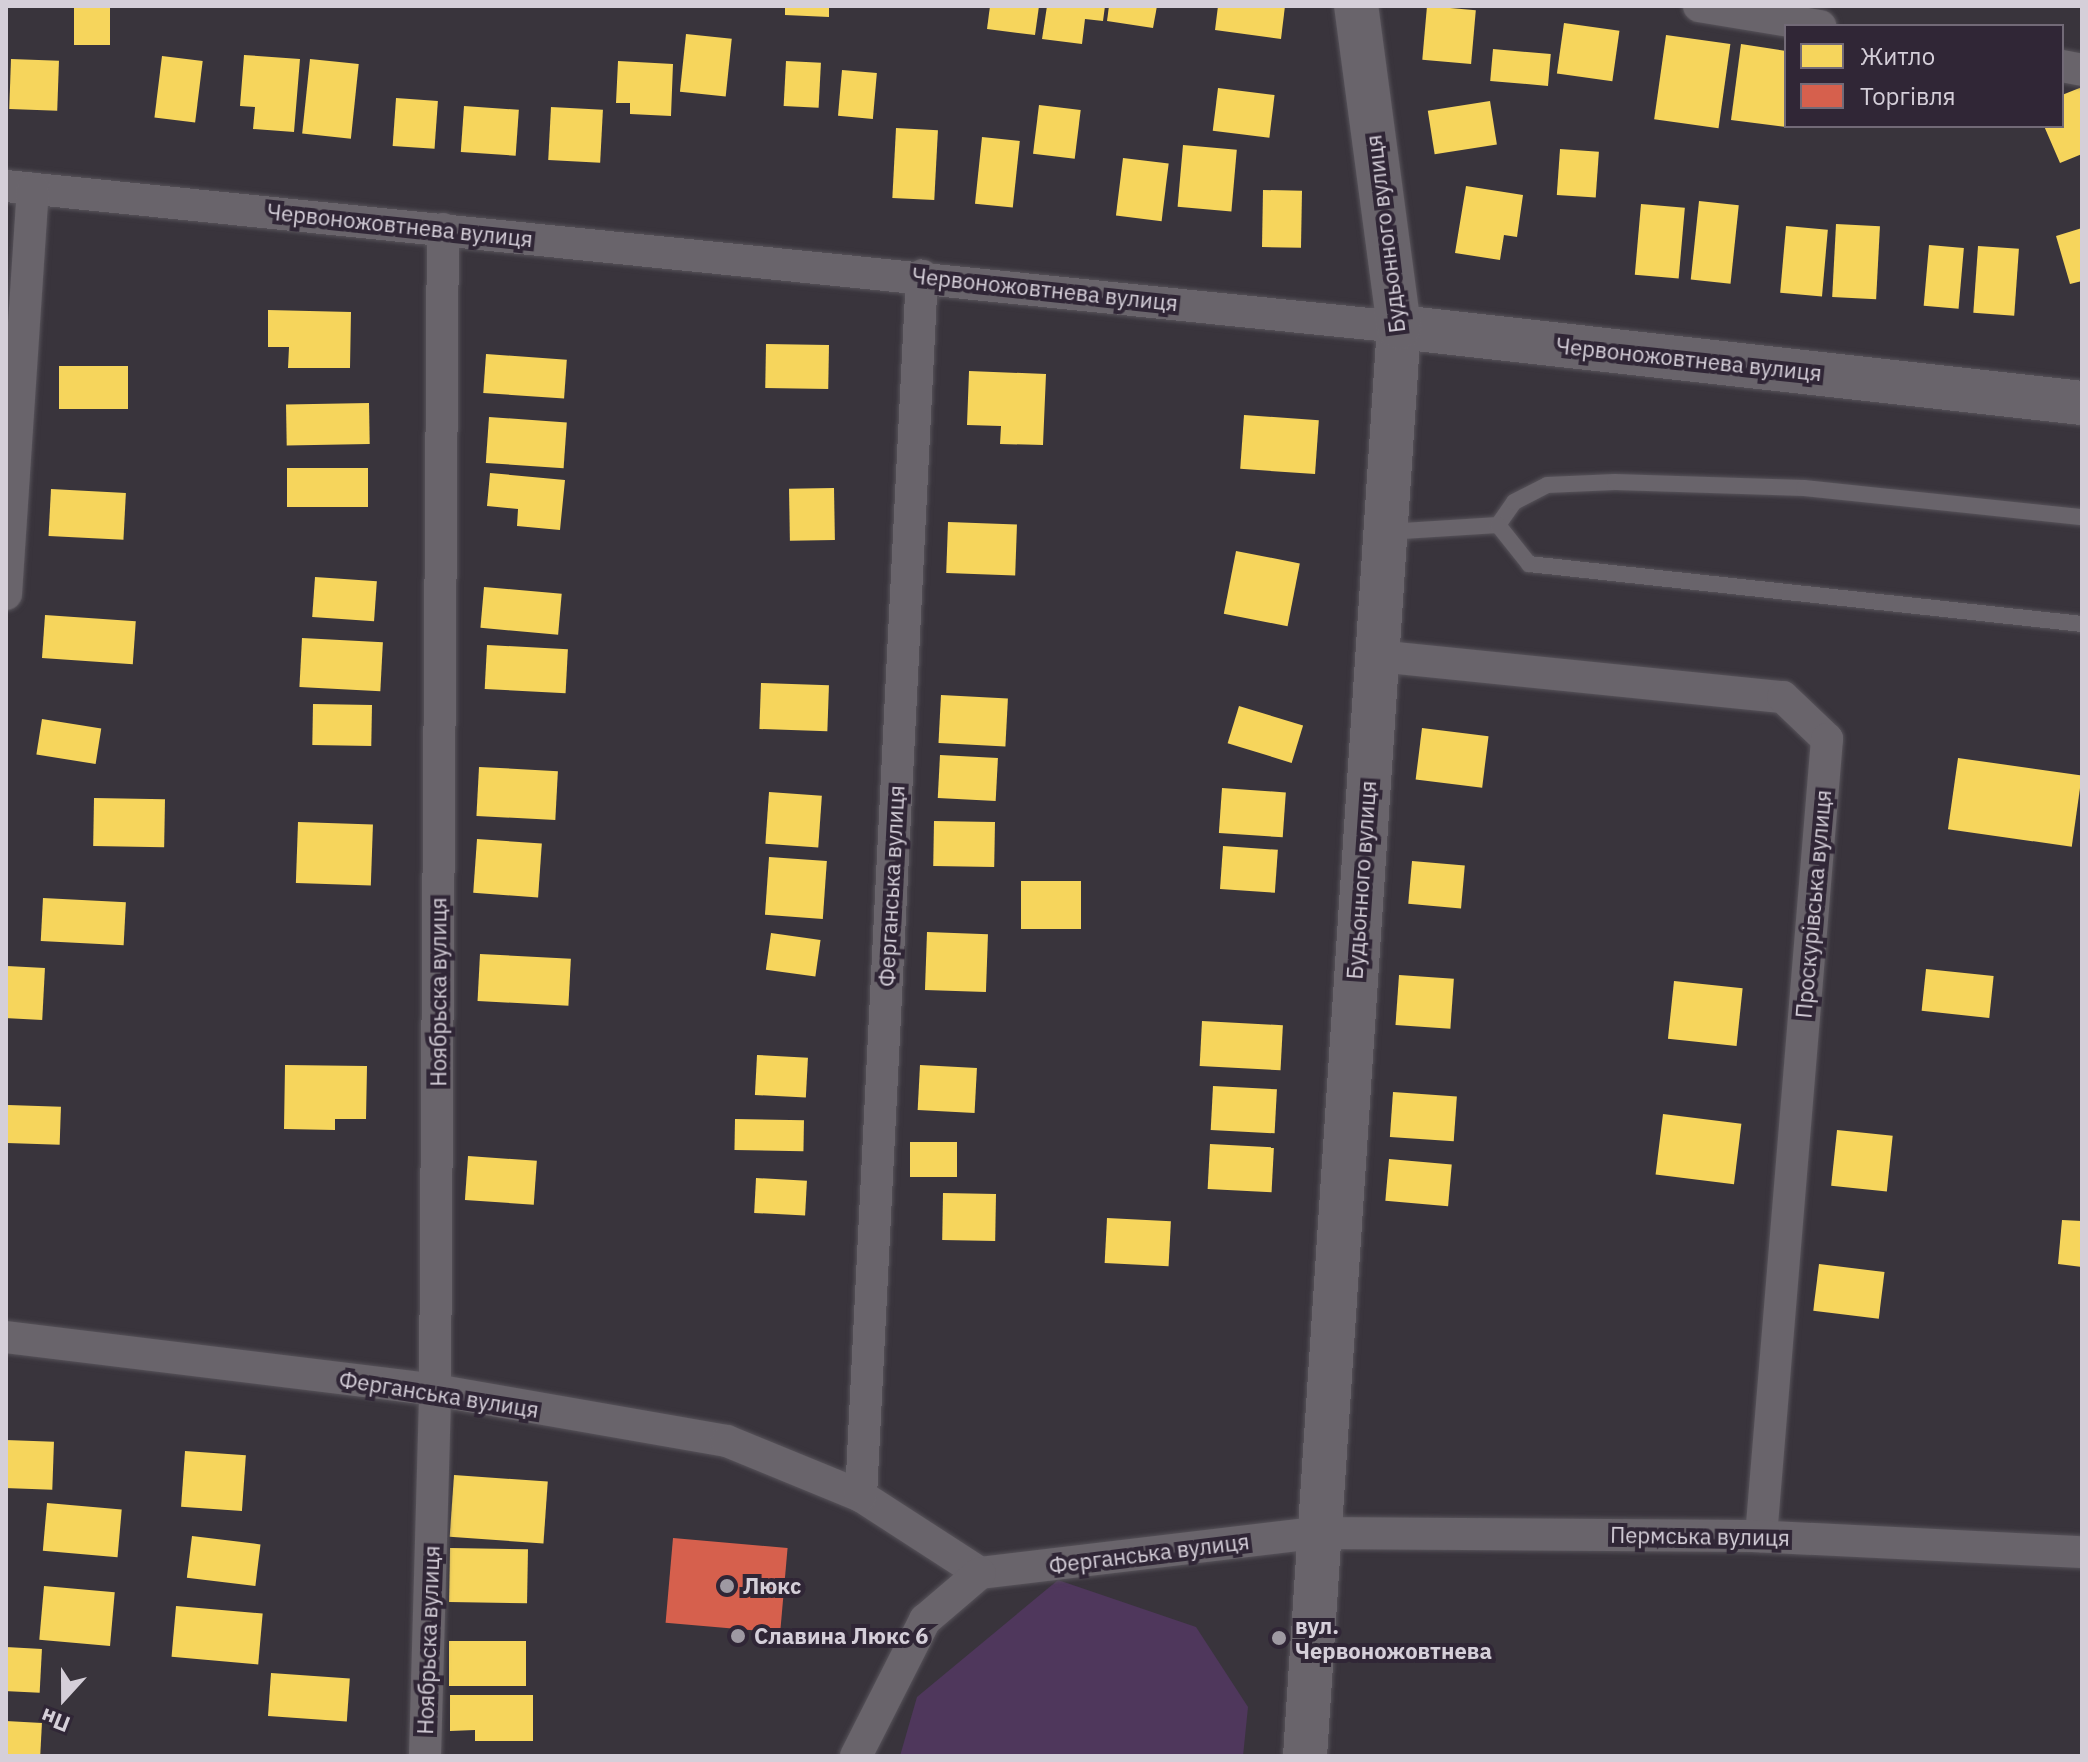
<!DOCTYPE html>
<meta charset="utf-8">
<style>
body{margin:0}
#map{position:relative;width:2088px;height:1762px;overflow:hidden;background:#39343c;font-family:"IBM Plex Sans",sans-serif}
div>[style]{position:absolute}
.green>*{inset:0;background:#4f375c}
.homes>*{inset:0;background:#f6d55c;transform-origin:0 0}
.shops>*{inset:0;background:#d6604d;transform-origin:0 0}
.roads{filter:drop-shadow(0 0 2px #57535a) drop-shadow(0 0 2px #57535a)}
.lane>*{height:16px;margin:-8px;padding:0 8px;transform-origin:8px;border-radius:8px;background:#69646b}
.street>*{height:32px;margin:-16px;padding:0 16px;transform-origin:16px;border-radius:16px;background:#69646b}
.secondary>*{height:44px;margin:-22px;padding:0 22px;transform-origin:22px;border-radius:22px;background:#69646b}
.dots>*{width:22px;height:22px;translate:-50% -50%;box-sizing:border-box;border:4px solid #302636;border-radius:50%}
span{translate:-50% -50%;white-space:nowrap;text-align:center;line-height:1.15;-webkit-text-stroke:8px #302636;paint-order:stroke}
.street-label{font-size:22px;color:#d5cfd9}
.poi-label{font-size:22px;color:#d5cfd9;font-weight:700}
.left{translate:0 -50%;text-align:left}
.frame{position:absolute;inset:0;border:8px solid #d5cfd9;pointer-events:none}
.legend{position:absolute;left:1784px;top:24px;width:280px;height:104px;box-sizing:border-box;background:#302636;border:2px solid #726a77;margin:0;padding:10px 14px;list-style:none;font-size:24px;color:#d5cfd9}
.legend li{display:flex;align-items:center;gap:16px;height:40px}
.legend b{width:40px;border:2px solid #726a77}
.north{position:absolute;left:24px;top:1658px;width:80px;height:80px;-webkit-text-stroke:6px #302636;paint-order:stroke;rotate:201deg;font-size:22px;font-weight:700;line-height:32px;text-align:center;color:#d5cfd9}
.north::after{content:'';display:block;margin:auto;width:28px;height:36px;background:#d5cfd9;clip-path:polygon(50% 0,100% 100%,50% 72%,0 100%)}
</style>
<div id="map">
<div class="green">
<div style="clip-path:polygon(1058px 1580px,1196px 1627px,1248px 1707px,1243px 1756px,900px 1756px,917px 1697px)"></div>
</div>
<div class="homes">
<div style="left:74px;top:6px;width:36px;height:39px"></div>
<div style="clip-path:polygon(785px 6px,829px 6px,829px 17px,785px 15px)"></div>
<div style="clip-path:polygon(990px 6px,1039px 6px,1035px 35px,987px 29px)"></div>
<div style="clip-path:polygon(1047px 6px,1105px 6px,1103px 21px,1085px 19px,1082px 44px,1042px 39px)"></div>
<div style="clip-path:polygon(1109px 6px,1157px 6px,1153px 28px,1107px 21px)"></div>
<div style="clip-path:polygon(1218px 6px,1285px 6px,1281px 39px,1215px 30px)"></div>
<div style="left:1427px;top:6px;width:49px;height:54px;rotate:5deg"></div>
<div style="left:1564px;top:23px;width:56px;height:51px;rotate:8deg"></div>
<div style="left:686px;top:34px;width:46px;height:58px;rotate:6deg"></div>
<div style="left:1666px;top:35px;width:65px;height:85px;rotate:8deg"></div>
<div style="clip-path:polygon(1741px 44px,1786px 51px,1786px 127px,1731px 120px)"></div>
<div style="left:1493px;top:49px;width:58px;height:32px;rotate:5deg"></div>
<div style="clip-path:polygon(244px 55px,300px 59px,294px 132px,253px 129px,255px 107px,240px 106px)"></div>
<div style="left:162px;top:56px;width:41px;height:62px;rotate:7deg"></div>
<div style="left:11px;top:59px;width:48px;height:50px;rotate:2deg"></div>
<div style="left:310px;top:59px;width:49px;height:75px;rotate:6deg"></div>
<div style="clip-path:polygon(618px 61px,673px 64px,671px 116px,630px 114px,630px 103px,616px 103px)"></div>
<div style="left:786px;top:61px;width:35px;height:45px;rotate:3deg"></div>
<div style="left:842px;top:70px;width:35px;height:46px;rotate:5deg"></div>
<div style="clip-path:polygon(2082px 87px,2082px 154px,2060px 163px,2044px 126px,2062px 126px,2062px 95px)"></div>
<div style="left:1218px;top:88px;width:57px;height:43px;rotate:7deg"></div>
<div style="left:396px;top:98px;width:42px;height:48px;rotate:4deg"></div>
<div style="left:1490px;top:101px;width:44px;height:63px;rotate:81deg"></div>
<div style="left:1039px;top:105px;width:42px;height:49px;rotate:7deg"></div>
<div style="left:464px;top:106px;width:55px;height:46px;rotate:4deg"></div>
<div style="left:551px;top:107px;width:52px;height:53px;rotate:3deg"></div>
<div style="left:896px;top:128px;width:42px;height:70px;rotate:3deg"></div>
<div style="left:982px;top:137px;width:38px;height:67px;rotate:6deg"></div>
<div style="left:1183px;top:145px;width:54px;height:62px;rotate:5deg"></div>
<div style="left:1560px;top:149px;width:39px;height:46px;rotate:4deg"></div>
<div style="left:1123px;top:158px;width:46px;height:58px;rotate:7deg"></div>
<div style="clip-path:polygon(1466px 186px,1523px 195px,1517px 237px,1504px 235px,1500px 260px,1455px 253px)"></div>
<div style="left:1263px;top:190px;width:39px;height:57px;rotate:1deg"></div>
<div style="left:1699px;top:201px;width:40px;height:79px;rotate:6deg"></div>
<div style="left:1641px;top:204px;width:44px;height:71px;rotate:5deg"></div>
<div style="left:1836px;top:224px;width:44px;height:73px;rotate:3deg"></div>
<div style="left:1786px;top:226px;width:42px;height:67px;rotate:5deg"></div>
<div style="clip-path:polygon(2082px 228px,2082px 281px,2070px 284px,2056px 236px)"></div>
<div style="left:1929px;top:245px;width:35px;height:61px;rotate:5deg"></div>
<div style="left:1978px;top:246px;width:41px;height:67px;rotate:4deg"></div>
<div style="clip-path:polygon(268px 310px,351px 312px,350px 368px,288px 368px,289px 347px,268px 347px)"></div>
<div style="left:766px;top:344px;width:63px;height:44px;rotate:1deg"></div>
<div style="left:486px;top:354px;width:81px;height:39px;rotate:4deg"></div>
<div style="left:59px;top:366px;width:69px;height:43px"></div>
<div style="clip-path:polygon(969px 371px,1046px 374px,1043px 445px,1000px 444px,1001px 426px,967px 425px)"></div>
<div style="left:369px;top:403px;width:41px;height:83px;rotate:89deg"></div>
<div style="left:1244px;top:415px;width:75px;height:54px;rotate:4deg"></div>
<div style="left:489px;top:417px;width:78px;height:46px;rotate:4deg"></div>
<div style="left:287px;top:468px;width:81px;height:39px"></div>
<div style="clip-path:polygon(490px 473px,565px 480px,560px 530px,517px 526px,518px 509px,487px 506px)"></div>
<div style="left:834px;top:488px;width:52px;height:45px;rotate:89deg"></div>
<div style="left:51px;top:489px;width:75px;height:47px;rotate:3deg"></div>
<div style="left:948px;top:522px;width:69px;height:51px;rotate:2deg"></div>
<div style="left:1236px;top:551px;width:65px;height:64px;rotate:11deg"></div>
<div style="left:315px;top:577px;width:62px;height:40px;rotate:4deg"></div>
<div style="left:484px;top:587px;width:78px;height:41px;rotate:5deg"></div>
<div style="left:45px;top:615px;width:91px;height:43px;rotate:4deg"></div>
<div style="left:302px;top:638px;width:81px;height:49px;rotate:3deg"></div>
<div style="left:487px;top:645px;width:81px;height:44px;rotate:3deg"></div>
<div style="left:761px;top:683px;width:68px;height:46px;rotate:2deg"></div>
<div style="left:941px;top:695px;width:67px;height:48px;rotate:3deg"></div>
<div style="left:313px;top:704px;width:59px;height:41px;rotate:1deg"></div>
<div style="left:1239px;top:706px;width:67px;height:39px;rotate:17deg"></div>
<div style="left:42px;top:719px;width:60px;height:36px;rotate:9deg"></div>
<div style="left:1422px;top:728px;width:67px;height:52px;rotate:7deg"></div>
<div style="left:940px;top:755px;width:58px;height:43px;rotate:3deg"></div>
<div style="left:1958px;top:758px;width:125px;height:72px;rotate:8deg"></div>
<div style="left:479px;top:767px;width:79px;height:49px;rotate:3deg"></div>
<div style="left:1222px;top:788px;width:64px;height:45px;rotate:4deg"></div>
<div style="left:769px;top:792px;width:53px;height:52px;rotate:4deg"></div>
<div style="left:94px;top:798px;width:71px;height:48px;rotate:1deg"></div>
<div style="left:934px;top:821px;width:61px;height:45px;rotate:1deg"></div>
<div style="left:298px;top:822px;width:75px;height:61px;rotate:2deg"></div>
<div style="left:477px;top:839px;width:65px;height:54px;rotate:4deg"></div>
<div style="left:1223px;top:846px;width:55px;height:43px;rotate:4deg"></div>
<div style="left:769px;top:857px;width:58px;height:58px;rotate:4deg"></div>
<div style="left:1412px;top:861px;width:53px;height:43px;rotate:5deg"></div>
<div style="left:1021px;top:881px;width:60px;height:48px"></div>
<div style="left:43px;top:898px;width:83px;height:43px;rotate:3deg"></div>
<div style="left:927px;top:932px;width:61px;height:58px;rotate:2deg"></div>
<div style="left:771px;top:933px;width:50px;height:37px;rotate:8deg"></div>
<div style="left:480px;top:954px;width:91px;height:47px;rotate:3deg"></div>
<div style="left:7px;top:966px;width:38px;height:52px;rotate:3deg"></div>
<div style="left:1926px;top:969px;width:68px;height:42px;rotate:6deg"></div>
<div style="left:1399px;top:975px;width:55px;height:50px;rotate:4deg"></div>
<div style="left:1674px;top:981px;width:69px;height:58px;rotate:6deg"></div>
<div style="left:1202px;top:1021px;width:81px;height:45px;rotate:3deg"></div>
<div style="left:757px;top:1055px;width:51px;height:40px;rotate:3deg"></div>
<div style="clip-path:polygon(285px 1065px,367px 1066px,366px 1119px,335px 1119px,335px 1130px,284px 1129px)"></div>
<div style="left:920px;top:1065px;width:57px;height:45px;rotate:3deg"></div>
<div style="left:1213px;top:1086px;width:64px;height:44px;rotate:3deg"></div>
<div style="left:1393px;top:1092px;width:64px;height:45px;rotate:4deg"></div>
<div style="left:8px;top:1105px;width:53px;height:38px;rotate:2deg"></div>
<div style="left:1663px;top:1114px;width:79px;height:61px;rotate:7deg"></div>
<div style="left:735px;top:1119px;width:69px;height:31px;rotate:1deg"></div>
<div style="left:1837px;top:1130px;width:56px;height:56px;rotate:6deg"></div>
<div style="left:910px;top:1142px;width:47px;height:35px"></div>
<div style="left:1210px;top:1144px;width:64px;height:45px;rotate:3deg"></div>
<div style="left:468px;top:1156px;width:69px;height:44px;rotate:4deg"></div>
<div style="left:1389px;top:1159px;width:63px;height:42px;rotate:5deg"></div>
<div style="left:756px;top:1178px;width:51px;height:35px;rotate:3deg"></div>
<div style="left:943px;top:1193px;width:53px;height:47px;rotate:1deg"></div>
<div style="left:1107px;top:1218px;width:64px;height:45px;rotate:3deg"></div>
<div style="clip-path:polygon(2062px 1220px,2082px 1221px,2082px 1267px,2058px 1264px)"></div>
<div style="left:1819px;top:1264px;width:66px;height:47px;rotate:7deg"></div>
<div style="left:6px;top:1440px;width:48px;height:48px;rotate:2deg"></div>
<div style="left:185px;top:1451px;width:61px;height:56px;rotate:4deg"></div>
<div style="left:454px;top:1475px;width:94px;height:62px;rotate:4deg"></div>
<div style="left:47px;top:1503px;width:75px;height:48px;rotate:5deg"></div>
<div style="left:192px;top:1536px;width:69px;height:42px;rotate:7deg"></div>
<div style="left:450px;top:1548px;width:78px;height:54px;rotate:1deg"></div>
<div style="left:44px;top:1586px;width:71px;height:54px;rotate:5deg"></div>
<div style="left:176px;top:1606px;width:87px;height:51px;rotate:5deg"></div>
<div style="left:449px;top:1641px;width:77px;height:45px"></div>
<div style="left:6px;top:1647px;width:36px;height:44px;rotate:3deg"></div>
<div style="left:271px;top:1673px;width:79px;height:43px;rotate:4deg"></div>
<div style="clip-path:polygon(450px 1695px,533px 1695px,533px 1741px,475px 1741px,475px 1730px,450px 1731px)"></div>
<div style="left:6px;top:1721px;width:36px;height:35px;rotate:3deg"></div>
</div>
<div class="shops">
<div style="left:673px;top:1538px;width:115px;height:85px;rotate:5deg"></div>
</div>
<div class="roads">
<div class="lane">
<div style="left:1498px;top:525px;width:28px;rotate:-55deg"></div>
<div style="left:1514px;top:502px;width:37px;rotate:-27deg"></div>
<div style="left:1547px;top:485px;width:68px;rotate:-2.5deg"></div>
<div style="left:1615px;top:482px;width:189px;rotate:1.8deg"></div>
<div style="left:1804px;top:488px;width:280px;rotate:6deg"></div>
<div style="left:1387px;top:532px;width:111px;rotate:-3.6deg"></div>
<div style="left:1498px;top:525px;width:50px;rotate:51.5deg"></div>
<div style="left:1529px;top:564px;width:556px;rotate:6.19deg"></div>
</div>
<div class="street">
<div style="left:1699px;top:6px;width:123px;rotate:9.4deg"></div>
<div style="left:2062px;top:66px;width:20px;rotate:11deg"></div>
<div style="left:6px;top:186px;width:1400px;rotate:5.78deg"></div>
<div style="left:6px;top:594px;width:406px;rotate:-86.2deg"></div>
<div style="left:1377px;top:656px;width:408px;rotate:5.8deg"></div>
<div style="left:1783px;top:697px;width:61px;rotate:43.7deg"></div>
<div style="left:1827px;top:739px;width:800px;rotate:94.73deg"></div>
<div style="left:6px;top:1337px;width:432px;rotate:7deg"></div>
<div style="left:435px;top:1390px;width:296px;rotate:9.9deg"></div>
<div style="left:727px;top:1441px;width:145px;rotate:22.3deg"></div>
<div style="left:861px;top:1496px;width:142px;rotate:32.9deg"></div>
<div style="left:980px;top:1573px;width:339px;rotate:-6.8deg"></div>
<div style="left:1317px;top:1533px;width:435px;rotate:0.4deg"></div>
<div style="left:1752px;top:1536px;width:330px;rotate:2.8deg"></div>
<div style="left:861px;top:1496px;width:1222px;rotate:-87.14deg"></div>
<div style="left:425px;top:1756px;width:366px;rotate:-88.4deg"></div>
<div style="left:435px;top:1390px;width:1161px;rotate:-89.61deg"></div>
<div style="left:856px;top:1756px;width:153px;rotate:-63.1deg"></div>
<div style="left:925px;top:1620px;width:72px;rotate:-40.5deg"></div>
</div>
<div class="secondary">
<div style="left:1399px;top:327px;width:687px;rotate:6.35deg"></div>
<div style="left:1305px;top:1756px;width:1432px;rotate:-86.24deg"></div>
<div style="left:1399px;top:327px;width:324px;rotate:-97.6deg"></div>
</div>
</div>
<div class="dots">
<div style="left:727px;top:1586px;background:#9e99a2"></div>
<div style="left:738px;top:1636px;background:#9e99a2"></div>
<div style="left:1279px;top:1638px;background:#9e99a2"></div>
</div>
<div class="street-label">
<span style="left:400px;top:225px;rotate:6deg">Червоножовтнева вулиця</span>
<span style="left:1385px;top:234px;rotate:-97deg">Будьонного вулиця</span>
<span style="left:1045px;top:289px;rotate:6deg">Червоножовтнева вулиця</span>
<span style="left:1689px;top:359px;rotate:6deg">Червоножовтнева вулиця</span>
<span style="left:1361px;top:880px;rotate:-86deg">Будьонного вулиця</span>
<span style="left:891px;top:886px;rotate:-87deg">Ферганська вулиця</span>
<span style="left:1813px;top:904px;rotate:-85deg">Проскурівська вулиця</span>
<span style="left:438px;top:992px;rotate:-90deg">Ноябрьска вулиця</span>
<span style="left:439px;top:1394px;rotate:9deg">Ферганська вулиця</span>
<span style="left:1700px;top:1536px;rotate:1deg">Пермська вулиця</span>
<span style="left:1149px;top:1553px;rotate:-7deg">Ферганська вулиця</span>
<span style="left:428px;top:1640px;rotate:-88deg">Ноябрьска вулиця</span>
</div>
<div class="poi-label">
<span class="left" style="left:743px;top:1586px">Люкс</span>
<span class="left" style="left:1295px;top:1638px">вул.<br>Червоножовтнева</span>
<span class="left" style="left:754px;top:1636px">Славина Люкс 6</span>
</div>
<div class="frame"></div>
<ul class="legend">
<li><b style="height:22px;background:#f6d55c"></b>Житло</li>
<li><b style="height:22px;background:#d6604d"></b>Торгівля</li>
</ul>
<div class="north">Пн</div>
</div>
